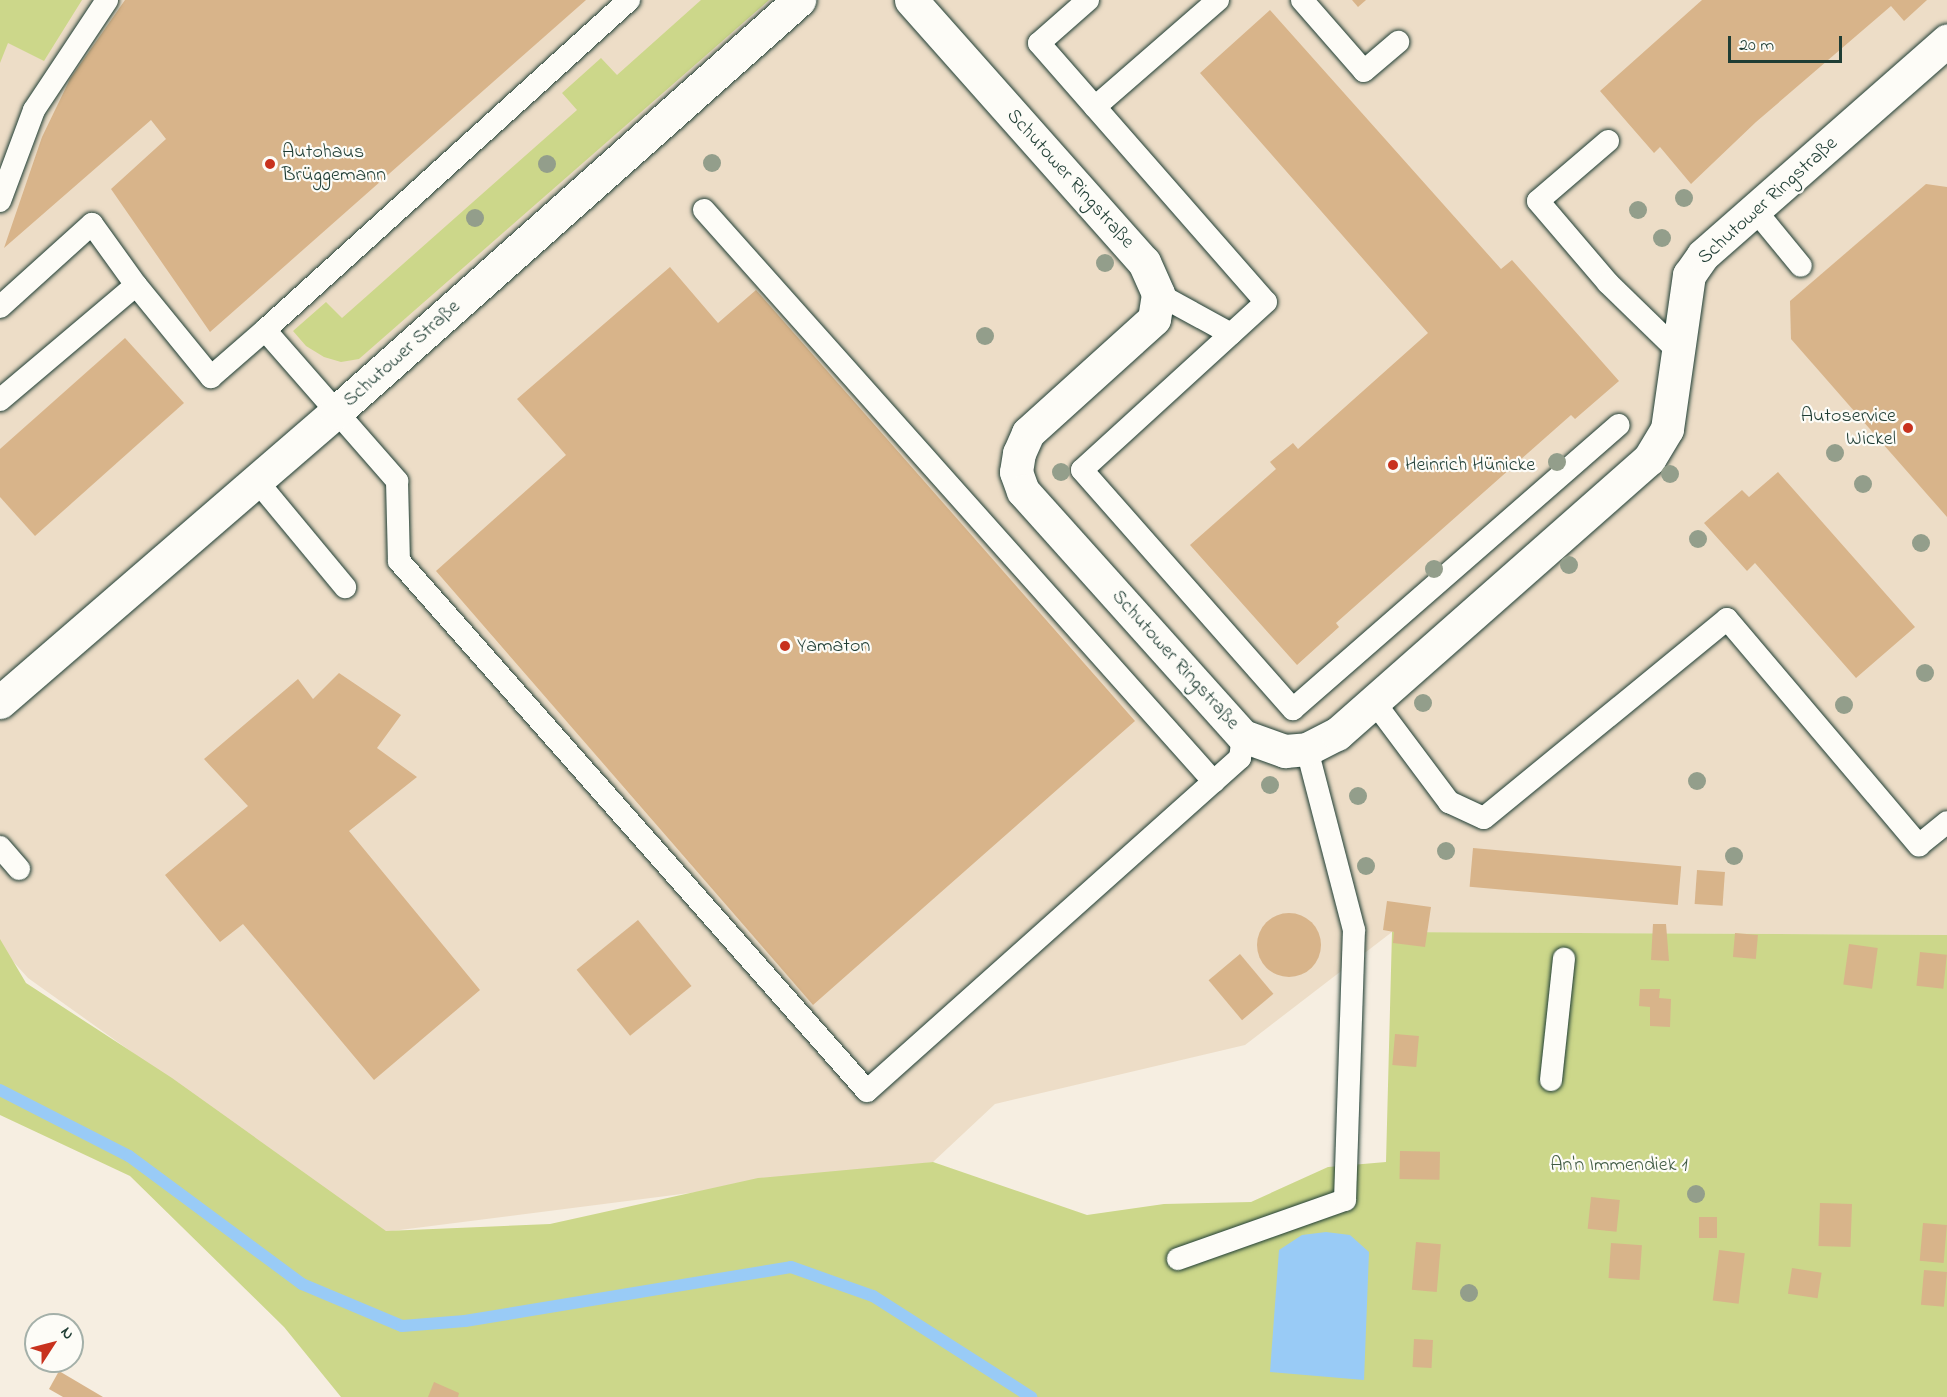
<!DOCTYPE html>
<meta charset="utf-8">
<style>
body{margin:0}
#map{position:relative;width:1947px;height:1397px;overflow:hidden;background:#f6eee1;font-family:"Indie Flower",sans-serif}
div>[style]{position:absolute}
.built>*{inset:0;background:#edddc7}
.green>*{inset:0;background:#ccd78a}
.water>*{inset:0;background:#99cbf6}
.stream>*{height:12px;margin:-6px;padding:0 6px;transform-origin:6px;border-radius:6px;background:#99cbf6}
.building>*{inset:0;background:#d8b48a;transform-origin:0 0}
.round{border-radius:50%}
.roads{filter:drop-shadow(0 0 2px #1f3d34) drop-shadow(0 0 2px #1f3d34)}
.service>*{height:22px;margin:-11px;padding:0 11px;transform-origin:11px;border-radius:11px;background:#fdfcf7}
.minor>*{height:33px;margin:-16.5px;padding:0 16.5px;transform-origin:16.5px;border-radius:16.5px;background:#fdfcf7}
.trees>*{width:18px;height:18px;margin:-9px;border-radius:50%;background:#939e8b}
.dots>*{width:16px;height:16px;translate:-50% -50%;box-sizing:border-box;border:3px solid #fdfcf7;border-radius:50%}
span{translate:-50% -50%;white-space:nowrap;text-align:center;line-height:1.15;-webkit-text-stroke:4.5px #fdfcf7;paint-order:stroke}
.poi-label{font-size:20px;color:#1f3d34}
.left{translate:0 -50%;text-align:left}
.right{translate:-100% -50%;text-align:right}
.street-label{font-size:20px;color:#1f3d34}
.park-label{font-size:20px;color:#425c45}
.north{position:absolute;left:24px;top:1313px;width:60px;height:60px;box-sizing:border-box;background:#fdfcf7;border:2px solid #a4b0a9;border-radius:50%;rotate:54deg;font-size:16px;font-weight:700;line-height:24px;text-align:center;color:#1f3d34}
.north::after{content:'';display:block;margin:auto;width:21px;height:27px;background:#c8321e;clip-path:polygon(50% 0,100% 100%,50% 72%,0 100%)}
.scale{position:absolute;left:1728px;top:36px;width:114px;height:27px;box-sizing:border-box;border:3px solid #1f3d34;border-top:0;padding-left:8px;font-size:18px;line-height:21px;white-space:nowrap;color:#1f3d34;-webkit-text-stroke:4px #fdfcf7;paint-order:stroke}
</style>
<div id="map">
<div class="built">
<div style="clip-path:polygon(0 0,1947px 0,1947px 935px,1392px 932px,1245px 1045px,995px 1104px,933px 1162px,384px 1232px,28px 978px,0 947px)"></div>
</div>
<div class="green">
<div style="clip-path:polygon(0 0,82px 0,44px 61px,8px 43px,0 63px)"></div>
<div style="clip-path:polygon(701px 0,769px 0,359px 359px,341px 362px,324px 357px,306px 346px,293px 331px,326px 302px,342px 318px,577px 110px,562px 93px,601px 58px,617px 75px)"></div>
<div style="clip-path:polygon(1392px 932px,1947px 935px,1947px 1397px,341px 1397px,284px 1327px,130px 1176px,0 1115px,0 939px,26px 983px,172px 1078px,386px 1231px,550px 1224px,758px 1178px,933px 1162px,1087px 1215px,1164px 1204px,1251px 1202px,1328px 1167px,1386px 1162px)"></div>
</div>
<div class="water">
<div style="clip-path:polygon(1326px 1232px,1350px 1235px,1369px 1252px,1364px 1380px,1270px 1372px,1279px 1250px,1302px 1235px)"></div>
</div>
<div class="stream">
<div style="left:0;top:1090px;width:145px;rotate:27.1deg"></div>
<div style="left:129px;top:1156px;width:215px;rotate:36.5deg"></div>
<div style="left:302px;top:1284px;width:108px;rotate:22.8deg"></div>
<div style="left:402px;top:1326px;width:63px;rotate:-4.5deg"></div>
<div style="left:465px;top:1321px;width:330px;rotate:-9.4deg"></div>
<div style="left:791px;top:1267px;width:87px;rotate:19.5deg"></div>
<div style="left:873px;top:1296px;width:188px;rotate:32.6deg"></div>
</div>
<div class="building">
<div style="clip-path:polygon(125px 0,586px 0,210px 332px,111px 189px,166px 139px,151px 120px,4px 248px,42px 137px,70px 79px)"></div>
<div style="clip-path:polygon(1352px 0,1366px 0,1358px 7px)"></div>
<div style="clip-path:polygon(1702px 0,1927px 0,1904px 21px,1891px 6px,1756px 122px,1691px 184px,1660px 147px,1654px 153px,1600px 91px)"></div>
<div style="clip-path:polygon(1270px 10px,1501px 269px,1512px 260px,1619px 381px,1575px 419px,1571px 415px,1336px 623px,1339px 627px,1297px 665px,1190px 545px,1276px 469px,1270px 462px,1293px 443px,1298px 449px,1428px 333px,1200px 73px)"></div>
<div style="clip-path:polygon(1926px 184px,1947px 187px,1947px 517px,1791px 339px,1790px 301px)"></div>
<div style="clip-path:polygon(670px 267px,718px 323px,756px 290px,1135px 721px,813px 1005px,436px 571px,566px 455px,517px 399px)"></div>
<div style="clip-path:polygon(125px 338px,184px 403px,35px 536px,0 497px,0 449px)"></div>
<div style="clip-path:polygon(1778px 472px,1915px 627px,1856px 678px,1755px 563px,1747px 571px,1704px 523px,1742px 490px,1749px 497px)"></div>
<div style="clip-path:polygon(339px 673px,401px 715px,377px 748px,417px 777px,349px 831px,480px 990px,374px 1080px,243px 924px,220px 942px,165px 875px,248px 806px,204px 759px,298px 679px,313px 699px)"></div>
<div style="left:1473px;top:848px;width:209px;height:39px;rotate:5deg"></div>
<div style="left:1697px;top:870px;width:28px;height:34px;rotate:4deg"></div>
<div style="clip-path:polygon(1387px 901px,1431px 907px,1425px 947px,1393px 943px,1394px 932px,1383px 930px)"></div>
<div class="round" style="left:1257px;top:913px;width:64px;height:64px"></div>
<div style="left:638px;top:920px;width:85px;height:79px;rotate:51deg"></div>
<div style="clip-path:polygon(1653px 924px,1666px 924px,1669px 961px,1651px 960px)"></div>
<div style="left:1735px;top:933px;width:23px;height:24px;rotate:5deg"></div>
<div style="left:1849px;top:944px;width:29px;height:41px;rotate:8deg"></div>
<div style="left:1920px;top:952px;width:27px;height:34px;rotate:6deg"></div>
<div style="left:1240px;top:954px;width:52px;height:41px;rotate:50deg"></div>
<div style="clip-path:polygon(1640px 989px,1660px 989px,1659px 998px,1671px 999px,1670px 1027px,1650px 1026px,1650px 1007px,1639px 1006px)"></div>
<div style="left:1395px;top:1034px;width:24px;height:31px;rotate:5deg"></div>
<div style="left:1400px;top:1151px;width:40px;height:28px;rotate:1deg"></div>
<div style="left:1591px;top:1197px;width:29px;height:32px;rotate:6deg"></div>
<div style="left:1820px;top:1203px;width:32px;height:43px;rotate:2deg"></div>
<div style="left:1699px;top:1217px;width:18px;height:21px"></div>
<div style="left:1923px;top:1223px;width:24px;height:38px;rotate:5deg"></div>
<div style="left:1416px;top:1242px;width:25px;height:48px;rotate:5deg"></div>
<div style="left:1611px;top:1243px;width:31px;height:35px;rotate:4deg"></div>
<div style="left:1719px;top:1250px;width:26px;height:51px;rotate:7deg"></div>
<div style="left:1792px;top:1268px;width:30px;height:26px;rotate:9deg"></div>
<div style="left:1924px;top:1270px;width:23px;height:35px;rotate:5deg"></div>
<div style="left:1414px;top:1339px;width:19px;height:28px;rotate:3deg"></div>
<div style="clip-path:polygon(59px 1371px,103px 1397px,63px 1397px,49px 1389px)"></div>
<div style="clip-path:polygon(434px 1382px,459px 1393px,458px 1397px,428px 1397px)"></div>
</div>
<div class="roads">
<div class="service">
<div style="left:629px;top:0;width:491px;rotate:137.8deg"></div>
<div style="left:265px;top:330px;width:201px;rotate:48.8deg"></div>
<div style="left:397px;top:481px;width:80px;rotate:88.6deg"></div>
<div style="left:399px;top:561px;width:707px;rotate:48.55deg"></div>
<div style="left:867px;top:1091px;width:500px;rotate:-41.76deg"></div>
<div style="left:1240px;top:758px;width:22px;rotate:-82deg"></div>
<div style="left:1088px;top:0;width:65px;rotate:138.7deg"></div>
<div style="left:1039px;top:43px;width:344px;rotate:48.8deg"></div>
<div style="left:1266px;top:302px;width:249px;rotate:137.6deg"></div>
<div style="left:1082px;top:470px;width:319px;rotate:48.6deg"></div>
<div style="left:1293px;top:709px;width:432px;rotate:-41.1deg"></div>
<div style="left:1302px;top:0;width:94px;rotate:48.9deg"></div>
<div style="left:1364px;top:71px;width:45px;rotate:-40.5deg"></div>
<div style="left:1095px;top:107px;width:163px;rotate:-41deg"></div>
<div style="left:1608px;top:141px;width:92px;rotate:139.4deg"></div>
<div style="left:1538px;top:201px;width:108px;rotate:49.5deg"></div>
<div style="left:1608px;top:283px;width:96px;rotate:44.2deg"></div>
<div style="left:0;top:201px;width:97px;rotate:-69.5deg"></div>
<div style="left:34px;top:110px;width:132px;rotate:-56.4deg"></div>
<div style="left:704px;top:210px;width:766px;rotate:48.28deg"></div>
<div style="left:1755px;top:210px;width:72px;rotate:50.6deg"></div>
<div style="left:1158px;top:294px;width:83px;rotate:28.7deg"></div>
<div style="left:0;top:307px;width:124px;rotate:-42.1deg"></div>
<div style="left:92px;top:224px;width:75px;rotate:54.2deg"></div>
<div style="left:0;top:400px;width:178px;rotate:-40.2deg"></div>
<div style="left:136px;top:285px;width:119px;rotate:50.8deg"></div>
<div style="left:211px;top:377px;width:72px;rotate:-41deg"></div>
<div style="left:257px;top:481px;width:138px;rotate:50.3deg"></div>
<div style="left:1375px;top:703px;width:124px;rotate:53.2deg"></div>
<div style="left:1449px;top:802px;width:38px;rotate:25deg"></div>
<div style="left:1484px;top:818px;width:314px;rotate:-39.3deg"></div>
<div style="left:1727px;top:619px;width:297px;rotate:49.7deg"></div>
<div style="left:1919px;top:845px;width:36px;rotate:-39deg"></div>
<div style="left:0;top:847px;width:29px;rotate:49deg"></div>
<div style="left:1551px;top:1080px;width:122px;rotate:-83.9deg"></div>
<div style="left:1178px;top:1259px;width:177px;rotate:-19.5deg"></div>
<div style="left:1345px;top:1200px;width:270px;rotate:-88.1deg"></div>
<div style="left:1354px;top:930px;width:187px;rotate:-104.6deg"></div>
</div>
<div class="minor">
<div style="left:911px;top:0;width:351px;rotate:48.4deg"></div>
<div style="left:1144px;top:262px;width:35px;rotate:66deg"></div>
<div style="left:1158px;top:294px;width:25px;rotate:99deg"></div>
<div style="left:1154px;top:319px;width:170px;rotate:137.9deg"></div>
<div style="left:1028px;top:433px;width:22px;rotate:114deg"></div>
<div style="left:1019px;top:453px;width:19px;rotate:99deg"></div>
<div style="left:1016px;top:472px;width:20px;rotate:70deg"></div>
<div style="left:1023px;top:491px;width:329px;rotate:48.1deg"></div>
<div style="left:1243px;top:736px;width:45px;rotate:19.7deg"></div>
<div style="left:1285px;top:751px;width:22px;rotate:-5deg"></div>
<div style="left:1307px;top:749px;width:34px;rotate:-27deg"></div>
<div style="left:1337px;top:734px;width:416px;rotate:-41.4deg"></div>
<div style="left:1649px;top:459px;width:35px;rotate:-59deg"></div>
<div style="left:1667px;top:429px;width:156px;rotate:-81.9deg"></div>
<div style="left:1689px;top:275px;width:24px;rotate:-55deg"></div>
<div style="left:1703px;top:255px;width:325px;rotate:-41.3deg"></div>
<div style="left:0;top:702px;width:444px;rotate:-40.8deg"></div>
<div style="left:336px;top:412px;width:620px;rotate:-41.66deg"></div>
</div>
</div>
<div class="trees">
<div style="left:712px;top:163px"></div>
<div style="left:547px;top:164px"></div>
<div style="left:1684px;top:198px"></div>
<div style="left:1638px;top:210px"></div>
<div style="left:475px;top:218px"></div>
<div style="left:1662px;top:238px"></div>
<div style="left:1105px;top:263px"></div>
<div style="left:985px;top:336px"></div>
<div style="left:1835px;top:453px"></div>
<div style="left:1557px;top:462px"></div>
<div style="left:1061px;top:472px"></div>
<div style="left:1670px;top:474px"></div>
<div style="left:1863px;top:484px"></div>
<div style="left:1698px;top:539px"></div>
<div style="left:1921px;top:543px"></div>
<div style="left:1569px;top:565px"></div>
<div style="left:1434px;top:569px"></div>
<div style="left:1925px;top:673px"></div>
<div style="left:1423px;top:703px"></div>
<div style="left:1844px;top:705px"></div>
<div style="left:1697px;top:781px"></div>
<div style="left:1270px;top:785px"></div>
<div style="left:1358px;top:796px"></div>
<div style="left:1446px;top:851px"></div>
<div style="left:1734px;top:856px"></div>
<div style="left:1366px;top:866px"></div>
<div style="left:1696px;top:1194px"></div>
<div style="left:1469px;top:1293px"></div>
</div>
<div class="dots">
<div style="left:270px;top:164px;background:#c8321e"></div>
<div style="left:1908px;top:428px;background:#c8321e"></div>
<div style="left:1393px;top:465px;background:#c8321e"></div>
<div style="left:785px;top:646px;background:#c8321e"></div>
</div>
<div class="poi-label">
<span class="left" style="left:282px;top:164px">Autohaus<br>Brüggemann</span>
<span class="right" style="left:1896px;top:428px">Autoservice<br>Wickel</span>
<span class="left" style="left:1405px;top:465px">Heinrich Hünicke</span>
<span class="left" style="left:797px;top:646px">Yamaton</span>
</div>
<div class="street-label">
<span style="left:1070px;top:179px;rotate:48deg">Schutower Ringstraße</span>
<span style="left:1768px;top:201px;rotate:-42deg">Schutower Ringstraße</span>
<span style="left:402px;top:354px;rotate:-42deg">Schutower Straße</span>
<span style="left:1175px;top:660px;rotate:48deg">Schutower Ringstraße</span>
</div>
<div class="park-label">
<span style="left:1619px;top:1165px">An'n Immendiek 1</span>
</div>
<div class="north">N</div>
<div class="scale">20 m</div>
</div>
